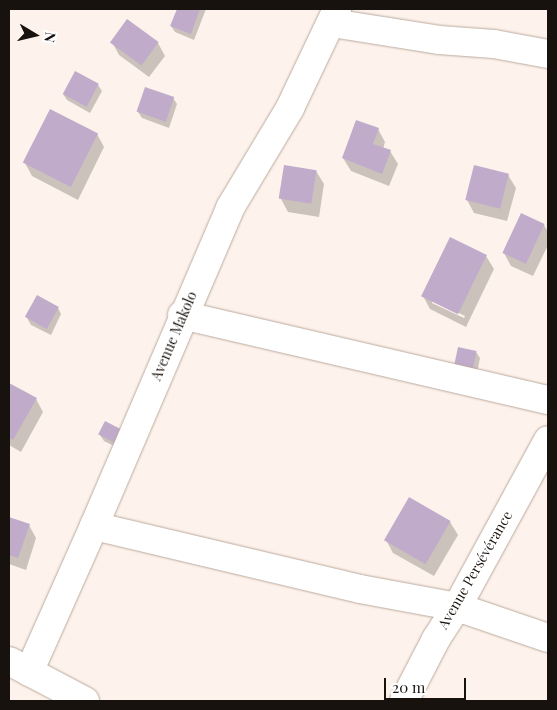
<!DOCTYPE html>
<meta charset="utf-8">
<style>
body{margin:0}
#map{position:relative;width:557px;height:710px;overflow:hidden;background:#fef3ec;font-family:"Playfair Display",serif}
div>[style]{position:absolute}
.shadow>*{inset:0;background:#0003}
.building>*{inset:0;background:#c1abca;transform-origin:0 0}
.roads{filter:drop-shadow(0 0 1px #baaa9f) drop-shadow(0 0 1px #baaa9f)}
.street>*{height:28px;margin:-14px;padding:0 14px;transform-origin:14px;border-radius:14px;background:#fff}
span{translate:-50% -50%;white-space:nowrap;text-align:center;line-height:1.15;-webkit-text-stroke:4px #fff;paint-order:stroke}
.street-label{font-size:14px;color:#18120e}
.frame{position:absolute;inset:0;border:10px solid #18120e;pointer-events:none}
.north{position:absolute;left:10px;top:10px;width:50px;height:50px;-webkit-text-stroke:4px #fff;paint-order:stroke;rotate:99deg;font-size:14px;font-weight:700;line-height:20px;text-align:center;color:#18120e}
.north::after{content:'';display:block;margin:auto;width:18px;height:22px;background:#18120e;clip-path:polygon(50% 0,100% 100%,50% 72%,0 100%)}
.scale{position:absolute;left:384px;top:678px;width:82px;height:22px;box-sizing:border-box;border:2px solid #18120e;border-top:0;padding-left:6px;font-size:15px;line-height:18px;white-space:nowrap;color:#18120e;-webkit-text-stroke:4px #fff;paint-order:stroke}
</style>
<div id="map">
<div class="shadow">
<div style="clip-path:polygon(178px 9px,206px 9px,194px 40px,175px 32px,171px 26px)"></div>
<div style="clip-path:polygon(112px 42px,158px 43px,165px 56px,149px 77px,119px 55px)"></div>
<div style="clip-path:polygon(98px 85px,102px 91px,90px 113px,67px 100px,63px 94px)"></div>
<div style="clip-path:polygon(173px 98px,177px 104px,169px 128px,142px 118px,138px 112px)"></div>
<div style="clip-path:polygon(378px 129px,385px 142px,383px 149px,390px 151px,398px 164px,389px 186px,351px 171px,343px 158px)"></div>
<div style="clip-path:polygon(97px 134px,104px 147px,78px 200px,32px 176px,25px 163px)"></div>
<div style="clip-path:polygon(316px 171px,324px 184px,319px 217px,288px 212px,281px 199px)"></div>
<div style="clip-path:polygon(508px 175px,516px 188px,507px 221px,474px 213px,467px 200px)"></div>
<div style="clip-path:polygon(544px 225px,548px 232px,548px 245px,533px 276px,511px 266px,504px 253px)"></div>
<div style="clip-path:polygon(evenodd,450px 239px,486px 256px,494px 269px,466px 327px,430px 309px,423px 296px,450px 239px,432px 300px,465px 316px,464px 318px,432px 303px,432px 300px)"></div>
<div style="clip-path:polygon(58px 308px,61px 314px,51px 335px,31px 325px,27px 318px)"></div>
<div style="clip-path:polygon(476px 352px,480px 358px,476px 378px,459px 375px)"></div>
<div style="clip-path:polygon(9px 384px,36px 399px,43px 412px,21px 452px,9px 445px)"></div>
<div style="clip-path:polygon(120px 430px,118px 448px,104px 441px,100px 435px)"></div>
<div style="clip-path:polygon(9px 518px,29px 525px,36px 538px,26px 570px,9px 564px)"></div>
<div style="clip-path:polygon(450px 522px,458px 535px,434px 576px,393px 553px,386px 540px)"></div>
</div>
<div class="building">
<div style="clip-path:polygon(177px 9px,200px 9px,191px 34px,170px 26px)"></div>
<div style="left:127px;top:19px;width:39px;height:29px;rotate:36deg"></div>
<div style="left:75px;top:71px;width:27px;height:26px;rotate:28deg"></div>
<div style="left:145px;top:87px;width:31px;height:26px;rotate:19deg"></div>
<div style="left:50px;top:109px;width:54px;height:60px;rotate:27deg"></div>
<div style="clip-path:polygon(356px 120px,379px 128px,373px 144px,391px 150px,382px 174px,342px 158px)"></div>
<div style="left:284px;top:165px;width:33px;height:34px;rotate:9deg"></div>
<div style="left:474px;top:165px;width:36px;height:36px;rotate:14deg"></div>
<div style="left:521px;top:213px;width:26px;height:44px;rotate:25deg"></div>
<div style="left:450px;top:237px;width:41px;height:66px;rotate:26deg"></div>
<div style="left:37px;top:295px;width:25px;height:25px;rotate:29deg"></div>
<div style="left:458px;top:347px;width:19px;height:22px;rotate:12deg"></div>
<div style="clip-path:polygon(9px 383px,37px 398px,13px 440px,9px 437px)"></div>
<div style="left:105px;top:421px;width:18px;height:15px;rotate:27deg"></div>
<div style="left:409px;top:497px;width:48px;height:50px;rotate:30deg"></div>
<div style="clip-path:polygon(9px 517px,30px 524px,18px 558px,9px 555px)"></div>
</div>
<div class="roads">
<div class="street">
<div style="left:332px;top:23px;width:108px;rotate:9deg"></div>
<div style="left:439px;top:40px;width:55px;rotate:4.2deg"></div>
<div style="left:494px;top:44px;width:55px;rotate:10.5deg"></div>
<div style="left:182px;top:315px;width:376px;rotate:13.1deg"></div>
<div style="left:94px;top:526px;width:273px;rotate:13.3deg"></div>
<div style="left:360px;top:589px;width:99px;rotate:10.5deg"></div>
<div style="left:457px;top:607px;width:96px;rotate:18.8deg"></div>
<div style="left:9px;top:661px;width:86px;rotate:27.8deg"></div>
<div style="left:29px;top:672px;width:160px;rotate:-66deg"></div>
<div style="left:94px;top:526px;width:346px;rotate:-66.8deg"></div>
<div style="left:230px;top:208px;width:117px;rotate:-59deg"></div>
<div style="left:290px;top:108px;width:110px;rotate:-64.6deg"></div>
<div style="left:404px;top:701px;width:70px;rotate:-62.7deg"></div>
<div style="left:436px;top:639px;width:38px;rotate:-57deg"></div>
<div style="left:457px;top:607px;width:190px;rotate:-61.4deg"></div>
</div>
</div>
<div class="street-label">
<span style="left:174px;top:336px;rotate:-67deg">Avenue Makolo</span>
<span style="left:475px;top:570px;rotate:-60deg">Avenue Persévérance</span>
</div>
<div class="frame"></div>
<div class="north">N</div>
<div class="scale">20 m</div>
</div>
